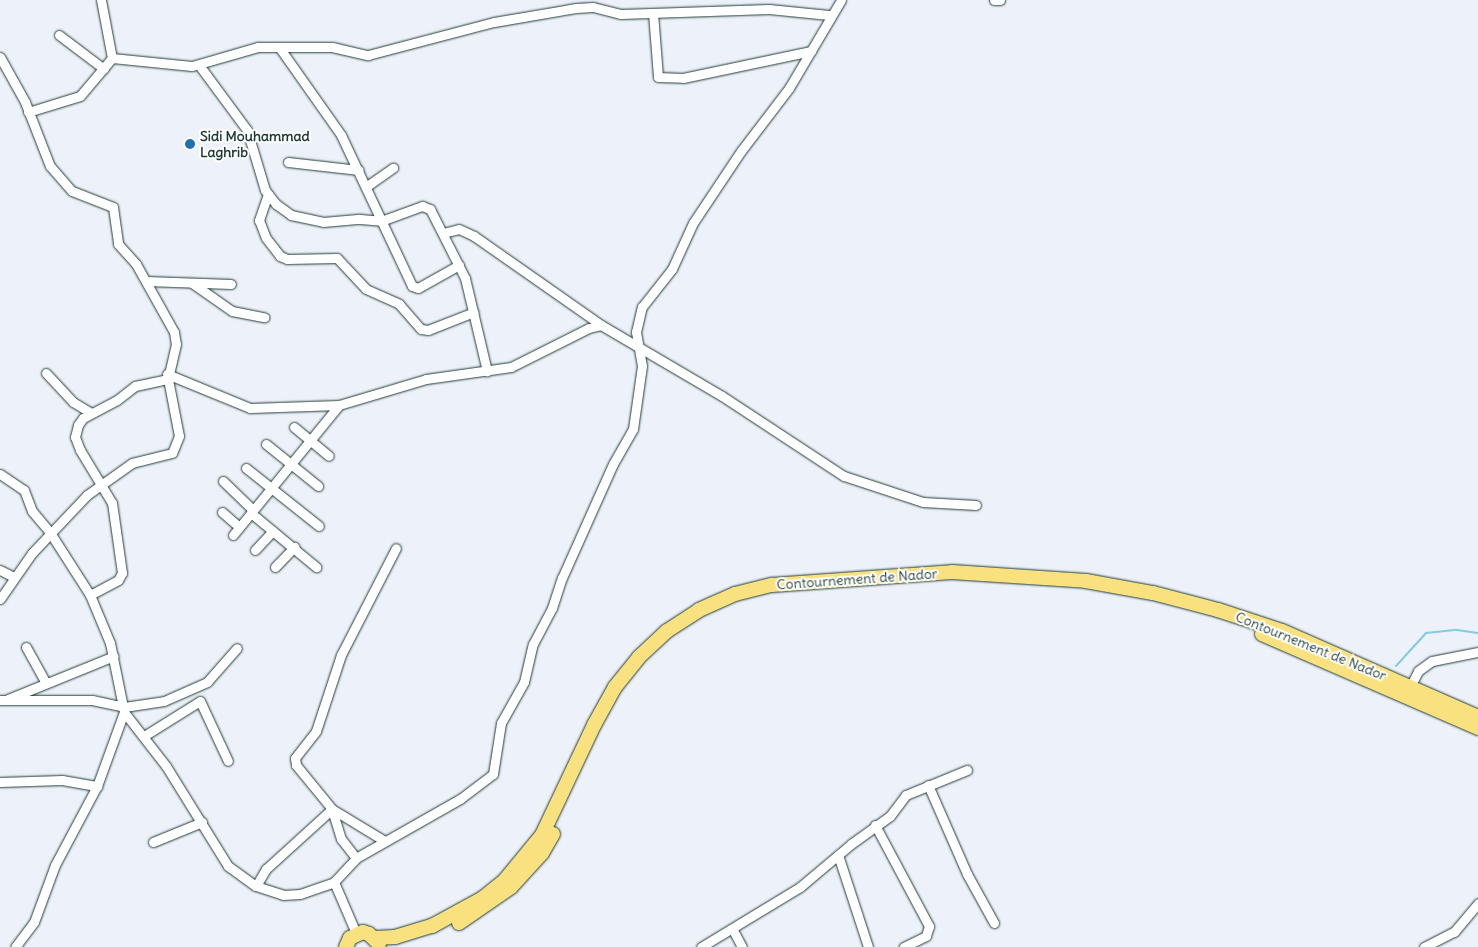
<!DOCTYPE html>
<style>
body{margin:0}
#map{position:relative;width:1478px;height:947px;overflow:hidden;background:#edf1fa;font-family:Delius,sans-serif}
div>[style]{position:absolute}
.stream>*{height:2px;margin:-1px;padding:0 1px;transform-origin:1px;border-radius:1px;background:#81cce1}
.roads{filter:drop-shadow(0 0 1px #1f3d34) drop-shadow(0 0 1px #1f3d34)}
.minor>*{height:9px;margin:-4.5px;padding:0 4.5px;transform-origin:4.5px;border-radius:4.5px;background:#fff}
.highway>*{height:14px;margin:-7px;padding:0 7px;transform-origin:7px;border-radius:7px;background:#fae180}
.dots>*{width:14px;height:14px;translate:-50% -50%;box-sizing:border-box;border:2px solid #fff;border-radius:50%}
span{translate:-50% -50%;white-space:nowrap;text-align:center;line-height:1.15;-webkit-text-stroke:4px #fff;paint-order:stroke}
.poi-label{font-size:14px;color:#1f3d34;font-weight:700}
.left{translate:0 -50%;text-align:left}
.street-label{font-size:14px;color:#1f3d34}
</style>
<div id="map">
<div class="stream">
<div style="left:1396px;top:666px;width:45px;rotate:-47.7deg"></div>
<div style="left:1426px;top:633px;width:31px;rotate:-6deg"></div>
<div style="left:1457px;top:630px;width:21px;rotate:8deg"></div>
</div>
<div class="roads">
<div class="minor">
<div style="left:101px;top:0;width:59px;rotate:79.3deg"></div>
<div style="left:112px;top:58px;width:80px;rotate:5.7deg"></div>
<div style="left:192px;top:66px;width:69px;rotate:-16.1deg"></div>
<div style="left:258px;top:47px;width:74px"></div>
<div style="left:332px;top:47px;width:37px;rotate:13deg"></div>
<div style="left:368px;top:55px;width:130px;rotate:-14.7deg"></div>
<div style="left:494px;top:22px;width:83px;rotate:-9.7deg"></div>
<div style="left:576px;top:8px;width:17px;rotate:-3deg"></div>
<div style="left:593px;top:7px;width:29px;rotate:14deg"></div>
<div style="left:621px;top:14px;width:148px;rotate:-1.9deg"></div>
<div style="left:769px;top:9px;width:60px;rotate:5.7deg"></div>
<div style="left:994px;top:0;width:6px"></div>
<div style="left:653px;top:13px;width:64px;rotate:85.5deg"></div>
<div style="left:658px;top:77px;width:25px;rotate:2deg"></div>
<div style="left:683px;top:78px;width:131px;rotate:-11.9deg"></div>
<div style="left:59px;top:35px;width:56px;rotate:37.1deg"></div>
<div style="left:279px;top:47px;width:108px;rotate:54.8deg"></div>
<div style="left:341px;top:135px;width:167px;rotate:64.8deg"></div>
<div style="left:412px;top:286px;width:6px;rotate:18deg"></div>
<div style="left:418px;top:288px;width:47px;rotate:-29.3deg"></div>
<div style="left:0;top:57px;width:51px;rotate:60.9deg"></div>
<div style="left:25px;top:102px;width:69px;rotate:68.7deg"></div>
<div style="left:50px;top:166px;width:33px;rotate:49deg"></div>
<div style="left:72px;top:191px;width:44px;rotate:21.3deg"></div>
<div style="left:113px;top:207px;width:37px;rotate:82deg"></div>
<div style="left:118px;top:244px;width:27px;rotate:48deg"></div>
<div style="left:136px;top:264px;width:78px;rotate:60.8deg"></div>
<div style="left:174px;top:332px;width:12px;rotate:81deg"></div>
<div style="left:176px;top:344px;width:36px;rotate:103deg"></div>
<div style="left:168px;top:379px;width:58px;rotate:79.1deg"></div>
<div style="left:179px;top:436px;width:18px;rotate:112deg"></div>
<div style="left:172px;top:453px;width:41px;rotate:166deg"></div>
<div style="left:132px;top:463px;width:55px;rotate:144.6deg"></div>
<div style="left:87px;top:495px;width:80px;rotate:133.5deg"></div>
<div style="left:32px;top:553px;width:56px;rotate:124.8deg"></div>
<div style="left:199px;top:65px;width:81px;rotate:53.6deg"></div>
<div style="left:247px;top:130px;width:63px;rotate:73.3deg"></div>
<div style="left:265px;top:190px;width:18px;rotate:52deg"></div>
<div style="left:276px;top:204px;width:19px;rotate:36deg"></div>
<div style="left:291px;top:215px;width:33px;rotate:12deg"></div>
<div style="left:323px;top:222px;width:37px;rotate:-5deg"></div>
<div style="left:360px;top:219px;width:21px;rotate:5deg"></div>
<div style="left:381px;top:221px;width:44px;rotate:-20.1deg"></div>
<div style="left:422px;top:206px;width:9px;rotate:21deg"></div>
<div style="left:430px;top:209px;width:77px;rotate:63.1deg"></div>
<div style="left:465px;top:278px;width:96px;rotate:76.7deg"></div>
<div style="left:28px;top:112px;width:54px;rotate:-17.1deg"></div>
<div style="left:80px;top:96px;width:50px;rotate:-49.9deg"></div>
<div style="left:288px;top:162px;width:71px;rotate:6.4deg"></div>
<div style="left:367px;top:186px;width:32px;rotate:-35deg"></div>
<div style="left:268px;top:194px;width:28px;rotate:109deg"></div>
<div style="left:259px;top:220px;width:19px;rotate:69deg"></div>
<div style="left:266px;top:238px;width:23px;rotate:52deg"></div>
<div style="left:280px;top:256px;width:8px;rotate:23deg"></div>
<div style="left:287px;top:259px;width:50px;rotate:-1.1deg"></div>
<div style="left:337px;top:258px;width:42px;rotate:46.9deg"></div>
<div style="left:366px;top:289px;width:36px;rotate:24deg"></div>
<div style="left:399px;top:304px;width:33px;rotate:49deg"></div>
<div style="left:421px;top:329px;width:7px;rotate:8deg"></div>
<div style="left:428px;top:330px;width:49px;rotate:-21.4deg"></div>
<div style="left:443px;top:233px;width:16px;rotate:-14deg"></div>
<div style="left:459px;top:229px;width:17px;rotate:25deg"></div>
<div style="left:474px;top:236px;width:155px;rotate:35deg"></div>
<div style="left:146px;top:281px;width:85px;rotate:2deg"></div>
<div style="left:192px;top:283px;width:49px;rotate:35deg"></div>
<div style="left:232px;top:311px;width:33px;rotate:11deg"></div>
<div style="left:46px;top:373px;width:40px;rotate:47deg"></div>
<div style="left:73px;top:402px;width:21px;rotate:31deg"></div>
<div style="left:167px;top:374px;width:90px;rotate:22.3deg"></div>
<div style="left:250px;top:408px;width:89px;rotate:-1.9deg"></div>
<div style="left:339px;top:405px;width:91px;rotate:-16.6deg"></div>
<div style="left:426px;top:379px;width:86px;rotate:-8deg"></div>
<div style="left:511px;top:367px;width:87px;rotate:-26.6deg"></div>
<div style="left:589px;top:328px;width:12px;rotate:-14deg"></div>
<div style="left:601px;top:325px;width:140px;rotate:30.4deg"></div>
<div style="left:722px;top:396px;width:146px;rotate:33.3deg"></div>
<div style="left:844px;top:476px;width:83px;rotate:18.2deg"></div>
<div style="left:923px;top:502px;width:53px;rotate:3.2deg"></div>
<div style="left:294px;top:427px;width:45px;rotate:39.6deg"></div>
<div style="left:266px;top:444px;width:67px;rotate:38.9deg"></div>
<div style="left:246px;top:468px;width:93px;rotate:38.5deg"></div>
<div style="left:0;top:474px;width:29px;rotate:34deg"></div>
<div style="left:24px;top:490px;width:22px;rotate:69deg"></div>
<div style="left:32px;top:511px;width:30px;rotate:50deg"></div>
<div style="left:51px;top:534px;width:72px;rotate:57.4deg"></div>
<div style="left:90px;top:595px;width:52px;rotate:67.4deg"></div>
<div style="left:110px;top:643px;width:70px;rotate:78.5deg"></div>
<div style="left:124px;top:712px;width:79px;rotate:110deg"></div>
<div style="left:97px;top:786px;width:89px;rotate:118deg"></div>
<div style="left:55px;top:865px;width:61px;rotate:110.2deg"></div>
<div style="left:34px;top:922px;width:31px;rotate:127deg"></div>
<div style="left:223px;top:481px;width:42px;rotate:44deg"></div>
<div style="left:222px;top:512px;width:23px;rotate:41deg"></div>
<div style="left:251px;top:513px;width:85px;rotate:39.7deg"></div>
<div style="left:233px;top:535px;width:168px;rotate:-50.8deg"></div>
<div style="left:255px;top:550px;width:26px;rotate:-47deg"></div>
<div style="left:275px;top:567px;width:28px;rotate:-46deg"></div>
<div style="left:0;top:570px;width:16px;rotate:27deg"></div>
<div style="left:90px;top:595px;width:32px;rotate:-28deg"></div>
<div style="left:118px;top:580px;width:8px;rotate:-60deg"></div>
<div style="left:122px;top:573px;width:71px;rotate:-98.1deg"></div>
<div style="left:112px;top:503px;width:62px;rotate:-121.1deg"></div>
<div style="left:80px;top:450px;width:14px;rotate:-111deg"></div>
<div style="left:75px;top:437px;width:12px;rotate:-76deg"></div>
<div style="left:78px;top:425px;width:9px;rotate:-54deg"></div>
<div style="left:83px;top:418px;width:38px;rotate:-28deg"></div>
<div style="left:117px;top:400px;width:23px;rotate:-38deg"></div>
<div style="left:135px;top:386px;width:34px;rotate:-12deg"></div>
<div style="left:26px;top:647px;width:39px;rotate:61deg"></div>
<div style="left:1410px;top:687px;width:18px;rotate:-63deg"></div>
<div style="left:1418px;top:671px;width:17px;rotate:-36deg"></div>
<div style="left:1432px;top:661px;width:47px;rotate:-11.1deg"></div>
<div style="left:8px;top:699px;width:114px;rotate:-22.1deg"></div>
<div style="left:0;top:700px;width:92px"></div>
<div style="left:92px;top:700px;width:33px;rotate:12deg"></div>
<div style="left:124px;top:707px;width:40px;rotate:-8.5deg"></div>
<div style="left:164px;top:701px;width:47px;rotate:-23.8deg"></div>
<div style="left:207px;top:682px;width:45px;rotate:-48.6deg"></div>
<div style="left:124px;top:712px;width:68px;rotate:52.1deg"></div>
<div style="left:166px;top:766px;width:118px;rotate:58.2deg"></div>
<div style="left:228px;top:866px;width:34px;rotate:36deg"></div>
<div style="left:256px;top:886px;width:28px;rotate:18deg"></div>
<div style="left:283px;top:895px;width:17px;rotate:-3deg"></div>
<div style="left:300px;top:894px;width:36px;rotate:-19deg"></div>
<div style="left:334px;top:882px;width:56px;rotate:66.7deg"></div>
<div style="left:144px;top:736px;width:66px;rotate:-32deg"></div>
<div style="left:200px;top:701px;width:66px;rotate:65deg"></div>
<div style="left:0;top:782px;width:62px;rotate:-1.8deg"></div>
<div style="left:62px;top:780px;width:36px;rotate:10deg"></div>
<div style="left:928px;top:785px;width:97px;rotate:66.3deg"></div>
<div style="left:967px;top:874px;width:56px;rotate:61.1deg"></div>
<div style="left:875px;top:825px;width:115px;rotate:61.9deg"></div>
<div style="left:929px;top:926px;width:10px;rotate:107deg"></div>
<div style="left:926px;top:936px;width:25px;rotate:154deg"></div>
<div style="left:153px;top:842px;width:53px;rotate:-22.2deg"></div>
<div style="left:838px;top:855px;width:97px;rotate:71.9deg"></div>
<div style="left:356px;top:858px;width:24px;rotate:-128deg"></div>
<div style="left:341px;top:839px;width:31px;rotate:-107deg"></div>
<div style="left:332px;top:809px;width:57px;rotate:-129.3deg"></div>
<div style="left:296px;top:765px;width:7px;rotate:-98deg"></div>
<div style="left:295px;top:758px;width:34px;rotate:-52deg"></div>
<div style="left:316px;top:731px;width:80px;rotate:-71.8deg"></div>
<div style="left:341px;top:655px;width:120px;rotate:-62.8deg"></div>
<div style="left:334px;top:882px;width:33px;rotate:-47deg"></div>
<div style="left:356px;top:858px;width:120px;rotate:-29.6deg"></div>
<div style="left:460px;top:799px;width:41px;rotate:-37.1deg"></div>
<div style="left:493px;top:774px;width:52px;rotate:-81.1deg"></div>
<div style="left:501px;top:723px;width:47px;rotate:-60.7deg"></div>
<div style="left:524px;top:682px;width:39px;rotate:-77deg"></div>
<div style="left:533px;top:644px;width:41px;rotate:-62.2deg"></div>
<div style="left:552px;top:608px;width:32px;rotate:-72deg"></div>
<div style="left:562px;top:578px;width:125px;rotate:-65.9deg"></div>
<div style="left:613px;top:464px;width:40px;rotate:-60.3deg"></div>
<div style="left:633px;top:429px;width:64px;rotate:-81.9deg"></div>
<div style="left:642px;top:366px;width:35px;rotate:-100deg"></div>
<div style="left:636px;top:332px;width:26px;rotate:-77deg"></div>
<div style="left:642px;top:307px;width:48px;rotate:-51.7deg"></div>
<div style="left:672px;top:269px;width:51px;rotate:-65.5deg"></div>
<div style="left:693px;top:223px;width:87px;rotate:-56.3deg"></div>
<div style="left:741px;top:151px;width:79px;rotate:-52.7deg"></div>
<div style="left:789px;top:88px;width:102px;rotate:-59.4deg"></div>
<div style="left:256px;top:886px;width:20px;rotate:-60deg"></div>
<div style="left:266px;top:869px;width:89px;rotate:-42.3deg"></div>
<div style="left:332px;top:809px;width:60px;rotate:31.3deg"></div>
<div style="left:733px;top:930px;width:19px;rotate:62deg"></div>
<div style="left:701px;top:947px;width:116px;rotate:-31.2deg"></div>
<div style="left:800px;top:887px;width:67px;rotate:-40.1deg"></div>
<div style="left:851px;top:844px;width:48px;rotate:-35.7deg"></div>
<div style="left:890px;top:816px;width:26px;rotate:-53deg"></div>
<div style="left:906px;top:795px;width:66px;rotate:-22.3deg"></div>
<div style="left:1424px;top:947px;width:34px;rotate:-27deg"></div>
<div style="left:1454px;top:932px;width:38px;rotate:-50deg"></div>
</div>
<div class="highway">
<div style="left:1262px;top:634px;width:236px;rotate:23.5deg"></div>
<div style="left:459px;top:923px;width:63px;rotate:-34.7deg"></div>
<div style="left:511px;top:887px;width:46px;rotate:-47.6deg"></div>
<div style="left:542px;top:853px;width:22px;rotate:-60deg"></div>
<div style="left:375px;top:938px;width:20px;rotate:-3deg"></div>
<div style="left:395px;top:937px;width:39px;rotate:-17deg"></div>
<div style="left:432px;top:926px;width:58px;rotate:-28.8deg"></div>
<div style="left:483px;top:898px;width:28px;rotate:-39deg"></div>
<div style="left:505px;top:880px;width:58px;rotate:-50.6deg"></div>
<div style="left:542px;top:835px;width:122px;rotate:-64.7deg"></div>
<div style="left:594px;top:725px;width:43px;rotate:-61.1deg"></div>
<div style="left:615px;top:687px;width:38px;rotate:-51deg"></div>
<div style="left:639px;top:657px;width:38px;rotate:-43deg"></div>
<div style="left:667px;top:631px;width:38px;rotate:-33deg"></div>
<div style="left:699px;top:610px;width:39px;rotate:-24deg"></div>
<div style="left:735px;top:594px;width:38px;rotate:-14deg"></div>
<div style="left:772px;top:585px;width:180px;rotate:-4.1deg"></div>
<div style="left:952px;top:572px;width:134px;rotate:3.8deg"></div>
<div style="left:1086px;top:581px;width:68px;rotate:10.2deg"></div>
<div style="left:1153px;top:593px;width:67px;rotate:14.7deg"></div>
<div style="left:1218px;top:610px;width:67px;rotate:18.2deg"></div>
<div style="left:1282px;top:631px;width:214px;rotate:23.7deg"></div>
<div style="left:346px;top:947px;width:10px;rotate:-66deg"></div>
<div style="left:350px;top:938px;width:14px;rotate:-25deg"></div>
<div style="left:363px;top:932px;width:6px;rotate:18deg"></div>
<div style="left:369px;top:934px;width:14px;rotate:45deg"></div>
</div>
</div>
<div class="dots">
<div style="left:190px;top:144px;background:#1f6fb2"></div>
</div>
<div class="poi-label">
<span class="left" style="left:200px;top:144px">Sidi Mouhammad<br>Laghrib</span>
</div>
<div class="street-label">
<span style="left:857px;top:579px;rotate:-4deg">Contournement de Nador</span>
<span style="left:1311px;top:646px;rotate:22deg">Contournement de Nador</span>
</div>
</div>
